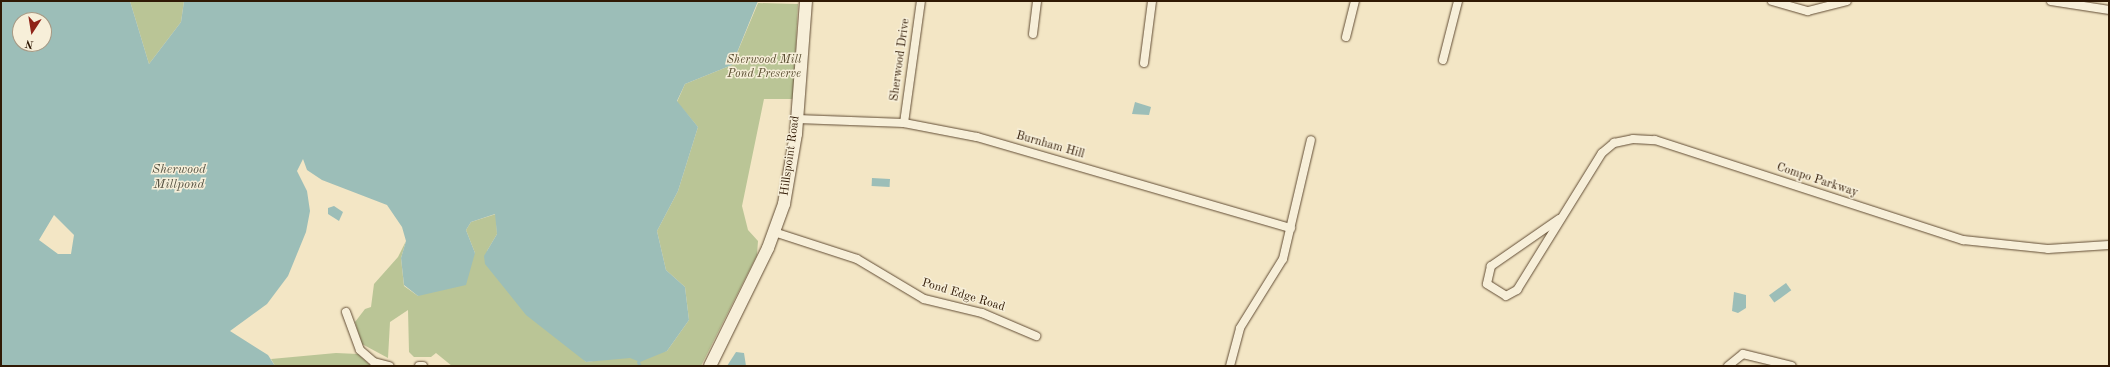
<!DOCTYPE html>
<style>
body{margin:0}
#map{position:relative;width:2110px;height:367px;overflow:hidden;background:#f3e6c5;font-family:"Old Standard TT",serif}
div>[style]{position:absolute}
.green>*{inset:0;background:#bac596}
.water>*{inset:0;background:#9cbeb8;transform-origin:0 0}
.stream>*{height:3px;margin:-1.5px;padding:0 1.5px;transform-origin:1.5px;border-radius:1.5px;background:#9cbeb8}
.roads{filter:drop-shadow(0 0 1px #614c34) drop-shadow(0 0 1px #614c34)}
.street>*{height:8px;margin:-4px;padding:0 4px;transform-origin:4px;border-radius:4px;background:#f7efd9}
.secondary>*{height:12px;margin:-6px;padding:0 6px;transform-origin:6px;border-radius:6px;background:#f7efd9}
span{translate:-50% -50%;white-space:nowrap;text-align:center;line-height:1.15;-webkit-text-stroke:3px #f7efd9;paint-order:stroke}
.street-label{font-size:12px;color:#301904}
.park-label{font-size:12px;color:#594d30;font-style:italic}
.water-label{font-size:13px;color:#565343;font-style:italic}
.frame{position:absolute;inset:0;border:2px solid #301904;pointer-events:none}
.north{position:absolute;left:12px;top:12px;width:40px;height:40px;box-sizing:border-box;background:#f7efd9;border:1px solid #a79984;border-radius:50%;rotate:192deg;font-size:11px;font-weight:700;line-height:16px;text-align:center;color:#301904}
.north::after{content:'';display:block;margin:auto;width:14px;height:18px;background:#8f2418;clip-path:polygon(50% 0,100% 100%,50% 72%,0 100%)}
</style>
<div id="map">
<div class="green">
<div style="clip-path:polygon(130px 1px,184px 1px,181px 22px,149px 64px)"></div>
<div style="clip-path:polygon(758px 3px,798px 4px,793px 99px,764px 99px,742px 206px,748px 230px,758px 241px,757px 255px,701px 366px,452px 366px,436px 353px,431px 357px,414px 357px,409px 352px,408px 310px,390px 322px,388px 358px,362px 344px,355px 322px,365px 309px,371px 307px,374px 284px,398px 257px,406px 241px,401px 258px,404px 286px,418px 296px,475px 253px,466px 230px,471px 222px,496px 214px,497px 234px,487px 251px,586px 362px,667px 351px,689px 320px,685px 287px,666px 270px,657px 231px,678px 191px,698px 127px,677px 102px,685px 84px,732px 65px)"></div>
<div style="clip-path:polygon(336px 353px,358px 354px,371px 366px,275px 366px,271px 359px)"></div>
</div>
<div class="water">
<div style="clip-path:polygon(evenodd,1px 1px,130px 1px,149px 64px,181px 22px,184px 1px,758px 1px,732px 65px,685px 84px,677px 101px,698px 127px,678px 191px,657px 231px,666px 270px,685px 287px,689px 320px,667px 351px,640px 362px,630px 358px,586px 362px,526px 315px,485px 264px,484px 256px,497px 234px,495px 214px,471px 222px,466px 230px,475px 253px,466px 285px,418px 296px,404px 285px,401px 258px,406px 241px,402px 227px,387px 205px,322px 180px,307px 170px,303px 159px,297px 171px,307px 191px,310px 211px,306px 232px,288px 276px,267px 304px,230px 331px,268px 355px,275px 366px,1px 366px,1px 1px,20px 20px,44px 20px,44px 44px,20px 44px,20px 20px,1px 1px,54px 215px,74px 235px,71px 254px,58px 254px,39px 240px,54px 215px)"></div>
<div style="clip-path:polygon(1135px 102px,1151px 107px,1149px 115px,1132px 114px)"></div>
<div style="left:872px;top:178px;width:18px;height:8px;rotate:3deg"></div>
<div style="clip-path:polygon(334px 206px,343px 212px,339px 221px,328px 214px,328px 208px)"></div>
<div style="left:1786px;top:283px;width:9px;height:21px;rotate:54deg"></div>
<div style="clip-path:polygon(1734px 292px,1746px 295px,1746px 308px,1738px 313px,1732px 311px)"></div>
<div style="clip-path:polygon(736px 352px,744px 353px,746px 366px,727px 366px)"></div>
</div>
<div class="stream">
<div style="left:638px;top:362px;width:4px;rotate:63deg"></div>
</div>
<div class="roads">
<div class="street">
<div style="left:1772px;top:1px;width:37px;rotate:16deg"></div>
<div style="left:1808px;top:11px;width:40px;rotate:-14.4deg"></div>
<div style="left:2051px;top:1px;width:59px;rotate:8.8deg"></div>
<div style="left:1033px;top:34px;width:33px;rotate:-83deg"></div>
<div style="left:1346px;top:37px;width:37px;rotate:-76deg"></div>
<div style="left:1443px;top:60px;width:61px;rotate:-75.7deg"></div>
<div style="left:1144px;top:63px;width:63px;rotate:-82.6deg"></div>
<div style="left:797px;top:119px;width:107px;rotate:2.1deg"></div>
<div style="left:904px;top:123px;width:74px;rotate:10.9deg"></div>
<div style="left:977px;top:137px;width:327px;rotate:16.2deg"></div>
<div style="left:904px;top:123px;width:123px;rotate:-82.1deg"></div>
<div style="left:1559px;top:219px;width:83px;rotate:145.3deg"></div>
<div style="left:1491px;top:266px;width:18px;rotate:103deg"></div>
<div style="left:1487px;top:284px;width:22px;rotate:32deg"></div>
<div style="left:1506px;top:296px;width:13px;rotate:-29deg"></div>
<div style="left:1517px;top:290px;width:161px;rotate:-58.2deg"></div>
<div style="left:1602px;top:153px;width:16px;rotate:-40deg"></div>
<div style="left:1614px;top:143px;width:19px;rotate:-12deg"></div>
<div style="left:1633px;top:139px;width:22px;rotate:3deg"></div>
<div style="left:1655px;top:140px;width:324px;rotate:18deg"></div>
<div style="left:1963px;top:240px;width:85px;rotate:6deg"></div>
<div style="left:2048px;top:249px;width:61px;rotate:-3.8deg"></div>
<div style="left:774px;top:232px;width:87px;rotate:18deg"></div>
<div style="left:857px;top:259px;width:78px;rotate:30.8deg"></div>
<div style="left:924px;top:299px;width:60px;rotate:13.6deg"></div>
<div style="left:982px;top:313px;width:59px;rotate:23.1deg"></div>
<div style="left:346px;top:312px;width:40px;rotate:69.8deg"></div>
<div style="left:360px;top:350px;width:18px;rotate:41deg"></div>
<div style="left:374px;top:362px;width:16px;rotate:15deg"></div>
<div style="left:419px;top:366px;width:4px"></div>
<div style="left:1230px;top:366px;width:39px;rotate:-75deg"></div>
<div style="left:1240px;top:328px;width:81px;rotate:-58.1deg"></div>
<div style="left:1283px;top:259px;width:122px;rotate:-76.8deg"></div>
<div style="left:1728px;top:366px;width:19px;rotate:-39deg"></div>
<div style="left:1743px;top:354px;width:50px;rotate:13.8deg"></div>
</div>
<div class="secondary">
<div style="left:710px;top:366px;width:131px;rotate:-63.8deg"></div>
<div style="left:768px;top:248px;width:47px;rotate:-70deg"></div>
<div style="left:784px;top:204px;width:71px;rotate:-80.3deg"></div>
<div style="left:796px;top:134px;width:133px;rotate:-85.7deg"></div>
</div>
</div>
<div class="street-label">
<span style="left:901px;top:60px;rotate:-82deg">Sherwood Drive</span>
<span style="left:1050px;top:146px;rotate:16deg">Burnham Hill</span>
<span style="left:791px;top:156px;rotate:-82deg">Hillspoint Road</span>
<span style="left:1817px;top:181px;rotate:18deg">Compo Parkway</span>
<span style="left:963px;top:296px;rotate:17deg">Pond Edge Road</span>
</div>
<div class="park-label">
<span style="left:764px;top:68px">Sherwood Mill<br>Pond Preserve</span>
</div>
<div class="water-label">
<span style="left:179px;top:178px">Sherwood<br>Millpond</span>
</div>
<div class="frame"></div>
<div class="north">N</div>
</div>
